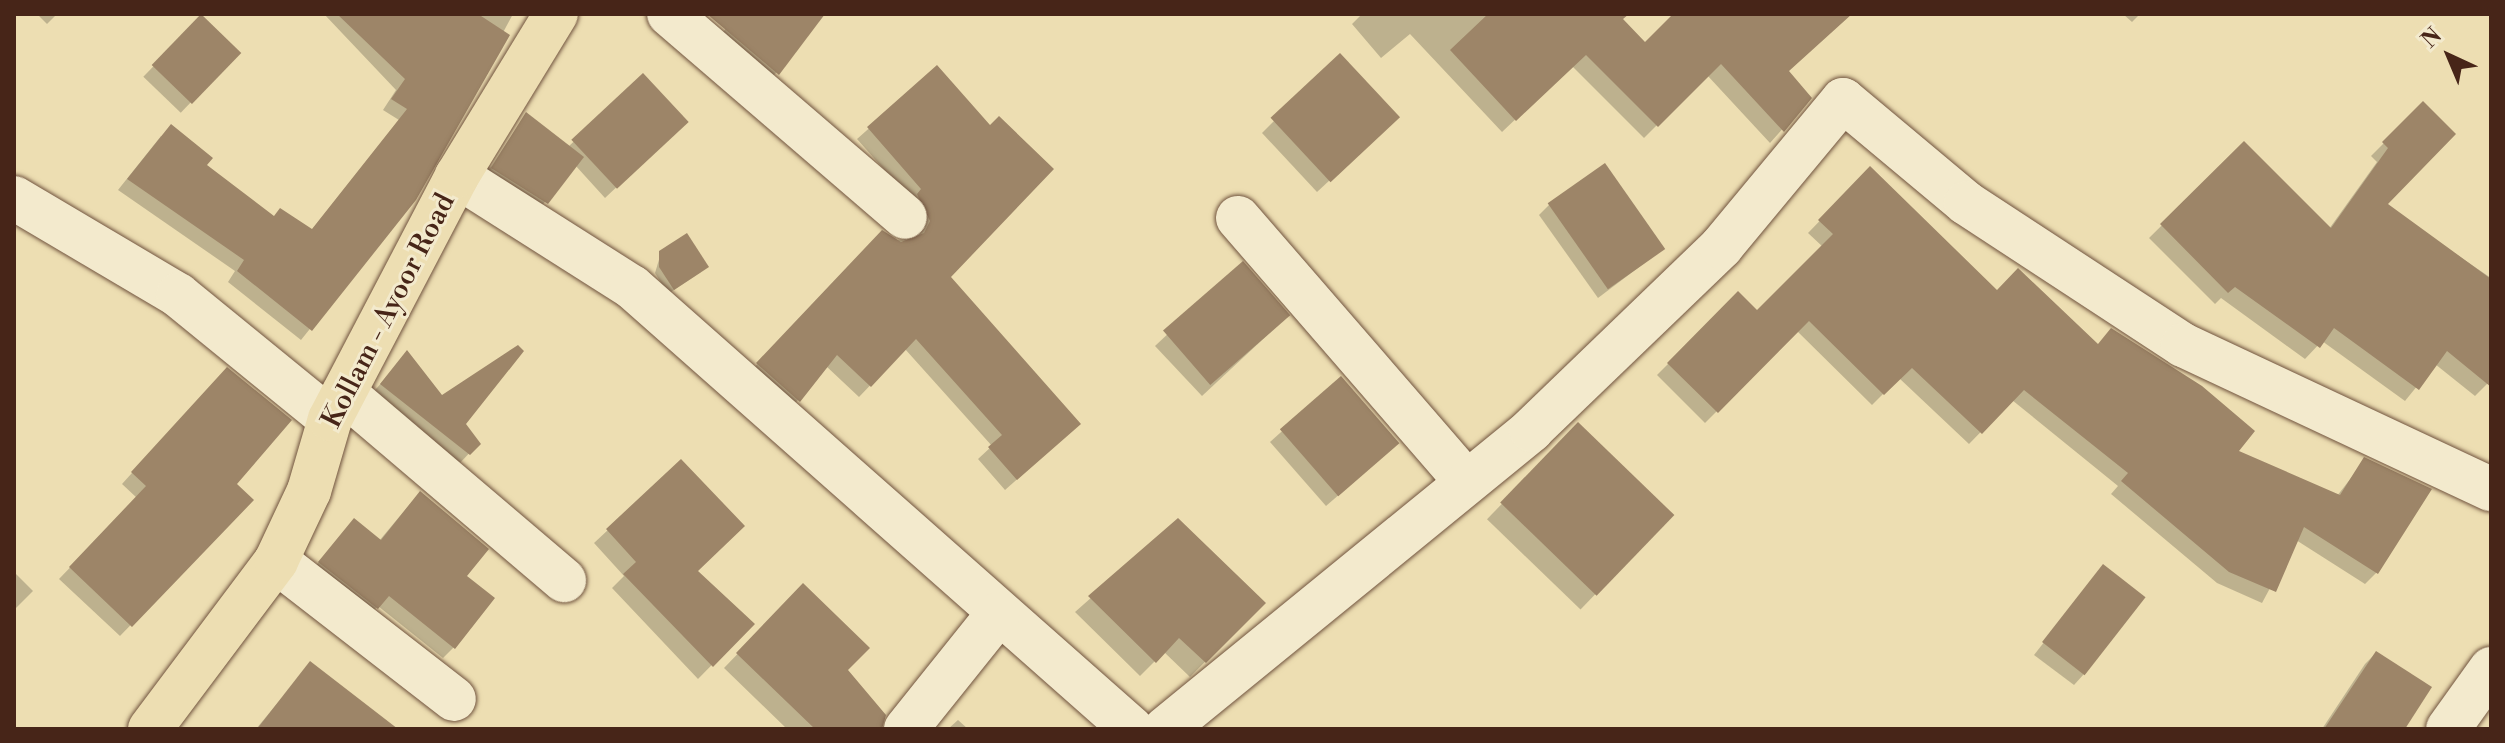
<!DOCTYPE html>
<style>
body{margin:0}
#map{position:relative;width:2505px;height:743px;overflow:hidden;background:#eddeb2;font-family:"Libre Bodoni",serif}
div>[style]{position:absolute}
.shadow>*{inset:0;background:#0003;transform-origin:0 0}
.building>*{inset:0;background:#9d8568;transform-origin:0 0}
.roads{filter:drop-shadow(0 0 2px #70533e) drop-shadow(0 0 2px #70533e)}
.minor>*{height:44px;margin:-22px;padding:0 22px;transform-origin:22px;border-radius:22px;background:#f3eacd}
.major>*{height:44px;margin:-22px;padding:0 22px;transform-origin:22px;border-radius:22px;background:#eddeb2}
span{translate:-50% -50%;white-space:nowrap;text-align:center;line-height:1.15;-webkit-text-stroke:6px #f3eacd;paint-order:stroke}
.street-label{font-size:28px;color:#472518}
.frame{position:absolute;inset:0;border:16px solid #472518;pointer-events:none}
.north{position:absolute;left:2409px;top:16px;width:80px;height:80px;-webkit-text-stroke:6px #f3eacd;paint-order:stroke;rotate:316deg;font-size:22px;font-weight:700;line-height:32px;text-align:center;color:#472518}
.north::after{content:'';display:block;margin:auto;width:28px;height:36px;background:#472518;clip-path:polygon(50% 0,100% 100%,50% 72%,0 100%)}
</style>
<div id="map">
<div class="shadow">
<div style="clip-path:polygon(37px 14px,57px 14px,47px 24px)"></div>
<div style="clip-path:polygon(324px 14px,513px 14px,414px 199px,301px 340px,228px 282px,235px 271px,118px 190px,161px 136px,273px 218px,311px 231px,399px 120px,383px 110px,396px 90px)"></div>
<div style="clip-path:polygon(737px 14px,823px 14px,767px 84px,717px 40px)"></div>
<div style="clip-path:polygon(1362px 14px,1616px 14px,1645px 45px,1675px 14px,1851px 14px,1787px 72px,1810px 98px,1770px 143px,1707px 75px,1644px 138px,1572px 66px,1502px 132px,1410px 34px,1381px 58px,1352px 24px)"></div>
<div style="clip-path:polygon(2123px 14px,2140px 14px,2132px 22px)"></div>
<div style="left:201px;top:17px;width:52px;height:83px;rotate:44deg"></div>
<div style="clip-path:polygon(1340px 55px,1386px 128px,1317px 192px,1262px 133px)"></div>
<div style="clip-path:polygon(937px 68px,948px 277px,1067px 435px,1005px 490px,978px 459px,992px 446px,905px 349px,859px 397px,826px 366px,788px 412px,747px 375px,871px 244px,918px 237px,907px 207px,912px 201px,857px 139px)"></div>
<div style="clip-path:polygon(643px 76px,675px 132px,605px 198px,575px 165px,535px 214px,482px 180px,526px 114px,568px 147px)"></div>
<div style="clip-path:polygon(2423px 104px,2384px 205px,2491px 278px,2491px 380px,2475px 396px,2435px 364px,2405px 401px,2322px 341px,2305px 359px,2221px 298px,2215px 304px,2149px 238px,2244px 144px,2329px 229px,2377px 162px,2371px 156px)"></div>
<div style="clip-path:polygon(1870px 169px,1997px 292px,2097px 345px,2235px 452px,2337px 496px,2365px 460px,2377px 572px,2365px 584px,2296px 540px,2262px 603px,2217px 583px,2111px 494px,2118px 486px,2012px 400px,1969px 444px,1899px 378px,1872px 405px,1797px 331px,1705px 423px,1657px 375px,1738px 294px,1757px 313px,1823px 247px,1808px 233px)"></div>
<div style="clip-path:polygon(1550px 204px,1663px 249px,1598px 298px,1539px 215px)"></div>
<div style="clip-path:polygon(661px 253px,701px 272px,668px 294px,655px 273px)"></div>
<div style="clip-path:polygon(1242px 264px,1276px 327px,1202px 396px,1155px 346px)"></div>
<div style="clip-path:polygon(407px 353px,478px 444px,458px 465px,370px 396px)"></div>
<div style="clip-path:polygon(1341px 378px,1386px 454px,1326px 506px,1270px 442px)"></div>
<div style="clip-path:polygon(216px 380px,234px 484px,251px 501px,120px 636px,59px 579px,137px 498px,122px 484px)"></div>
<div style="left:1578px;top:425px;width:130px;height:131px;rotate:44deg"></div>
<div style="clip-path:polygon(681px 462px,696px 571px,752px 624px,698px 679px,612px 588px,624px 576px,594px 543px)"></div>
<div style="clip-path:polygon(410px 504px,465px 576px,454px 647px,443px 658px,378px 606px,366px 618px,309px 574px,344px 531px,379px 541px)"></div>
<div style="clip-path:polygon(1178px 521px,1263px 603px,1190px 677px,1164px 652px,1140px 676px,1075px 612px)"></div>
<div style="clip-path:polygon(2103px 567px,2084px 674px,2074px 685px,2034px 655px)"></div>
<div style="clip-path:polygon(14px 572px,33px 591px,14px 610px)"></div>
<div style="clip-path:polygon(803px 586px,845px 670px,881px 729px,787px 729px,724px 668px)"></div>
<div style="clip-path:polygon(2376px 653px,2402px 729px,2322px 729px,2365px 664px)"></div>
<div style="clip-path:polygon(310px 664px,395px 729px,256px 729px)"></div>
<div style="clip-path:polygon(958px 720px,968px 729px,948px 729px)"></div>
</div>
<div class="building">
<div style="left:201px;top:14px;width:56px;height:71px;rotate:44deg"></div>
<div style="clip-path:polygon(337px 14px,478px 14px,510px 35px,416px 200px,312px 331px,237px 271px,244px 260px,127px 179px,171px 124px,213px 158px,207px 165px,274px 216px,280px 208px,312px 229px,407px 109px,391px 99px,405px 79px)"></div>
<div style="clip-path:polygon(707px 14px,825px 14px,779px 75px)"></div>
<div style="clip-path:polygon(1488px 14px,1629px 14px,1623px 19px,1645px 42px,1673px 14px,1852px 14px,1789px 71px,1812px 98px,1784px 132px,1721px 64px,1658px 127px,1586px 55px,1516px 121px,1450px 50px)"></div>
<div style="left:1340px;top:53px;width:88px;height:95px;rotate:47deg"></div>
<div style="clip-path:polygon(937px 65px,990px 125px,999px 116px,1054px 169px,951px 277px,1081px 424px,1017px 480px,988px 447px,1002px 435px,916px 339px,871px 387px,837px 355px,800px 402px,756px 363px,882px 230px,901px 242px,924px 233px,930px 221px,917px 194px,921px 189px,867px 127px)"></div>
<div style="left:643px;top:73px;width:67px;height:98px;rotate:47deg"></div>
<div style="clip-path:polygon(2423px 101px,2456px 134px,2388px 204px,2491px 279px,2491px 387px,2447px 351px,2419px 390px,2334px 328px,2320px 348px,2235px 287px,2228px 293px,2160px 224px,2244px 141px,2331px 228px,2388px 148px,2382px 142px)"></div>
<div style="clip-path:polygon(526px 112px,584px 157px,548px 204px,491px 168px)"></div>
<div style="left:1605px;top:163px;width:105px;height:70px;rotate:55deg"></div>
<div style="clip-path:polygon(1870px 166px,1997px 290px,2018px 268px,2098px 344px,2111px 328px,2202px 386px,2255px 431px,2239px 451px,2340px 495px,2364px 457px,2432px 489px,2378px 574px,2304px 527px,2276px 592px,2229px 572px,2121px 481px,2128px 473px,2024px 390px,1982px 434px,1912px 368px,1884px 395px,1809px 321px,1718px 413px,1667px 363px,1738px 291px,1757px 310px,1833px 234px,1818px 220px)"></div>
<div style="clip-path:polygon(687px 233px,709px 267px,674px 290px,659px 267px,659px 251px)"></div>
<div style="left:1243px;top:261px;width:72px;height:106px;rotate:49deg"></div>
<div style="clip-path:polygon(518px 345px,524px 351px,466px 424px,481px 444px,470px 455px,380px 384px,407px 350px,442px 395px)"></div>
<div style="clip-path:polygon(227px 367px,292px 420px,237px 484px,254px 500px,132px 627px,69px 567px,146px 486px,131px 472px)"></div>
<div style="left:1341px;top:376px;width:89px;height:81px;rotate:49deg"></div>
<div style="left:1578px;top:422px;width:134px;height:112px;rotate:44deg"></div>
<div style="clip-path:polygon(681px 459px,745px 526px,698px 571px,755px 624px,713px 667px,623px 574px,636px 562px,606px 529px)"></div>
<div style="clip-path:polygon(420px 491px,489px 549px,467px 576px,495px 598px,455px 649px,389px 596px,378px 609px,318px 562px,354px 518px,381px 540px)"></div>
<div style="clip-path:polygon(1178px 518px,1266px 603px,1206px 663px,1179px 638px,1156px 663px,1088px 596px)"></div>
<div style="left:2103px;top:564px;width:54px;height:99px;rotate:38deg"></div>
<div style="clip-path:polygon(803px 583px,870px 648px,848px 670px,886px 715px,882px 729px,815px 729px,736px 653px)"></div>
<div style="clip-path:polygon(2376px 651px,2432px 687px,2405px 729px,2324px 729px)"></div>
<div style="clip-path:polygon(310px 661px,398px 729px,257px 729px)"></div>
</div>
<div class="roads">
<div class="minor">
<div style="left:669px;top:14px;width:311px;rotate:40.7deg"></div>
<div style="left:457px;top:176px;width:207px;rotate:32.4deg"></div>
<div style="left:632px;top:287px;width:667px;rotate:41.48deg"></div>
<div style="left:14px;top:198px;width:191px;rotate:30.6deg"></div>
<div style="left:178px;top:295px;width:196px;rotate:39.2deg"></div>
<div style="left:1238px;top:218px;width:349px;rotate:49.1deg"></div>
<div style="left:344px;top:393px;width:289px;rotate:40.4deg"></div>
<div style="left:276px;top:561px;width:225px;rotate:37.8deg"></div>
<div style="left:906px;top:729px;width:147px;rotate:-51.3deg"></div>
<div style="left:1165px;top:729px;width:473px;rotate:-39.2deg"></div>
<div style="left:1531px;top:430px;width:264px;rotate:-43.9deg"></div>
<div style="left:1721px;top:247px;width:191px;rotate:-50.3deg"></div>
<div style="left:1843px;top:100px;width:160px;rotate:39.9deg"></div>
<div style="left:1966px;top:203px;width:259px;rotate:33.2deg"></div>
<div style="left:2183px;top:345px;width:340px;rotate:25.1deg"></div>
<div style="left:2448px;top:729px;width:74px;rotate:-54.4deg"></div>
</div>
<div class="major">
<div style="left:150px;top:729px;width:210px;rotate:-53.1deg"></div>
<div style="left:276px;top:561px;width:77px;rotate:-64.8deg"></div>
<div style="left:309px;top:491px;width:75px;rotate:-73.7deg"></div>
<div style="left:330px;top:419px;width:274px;rotate:-62.4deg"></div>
<div style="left:457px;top:176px;width:190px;rotate:-58.6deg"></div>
</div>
</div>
<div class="street-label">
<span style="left:389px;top:311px;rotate:-63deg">Kollam - Ayoor Road</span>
</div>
<div class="frame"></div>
<div class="north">N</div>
</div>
